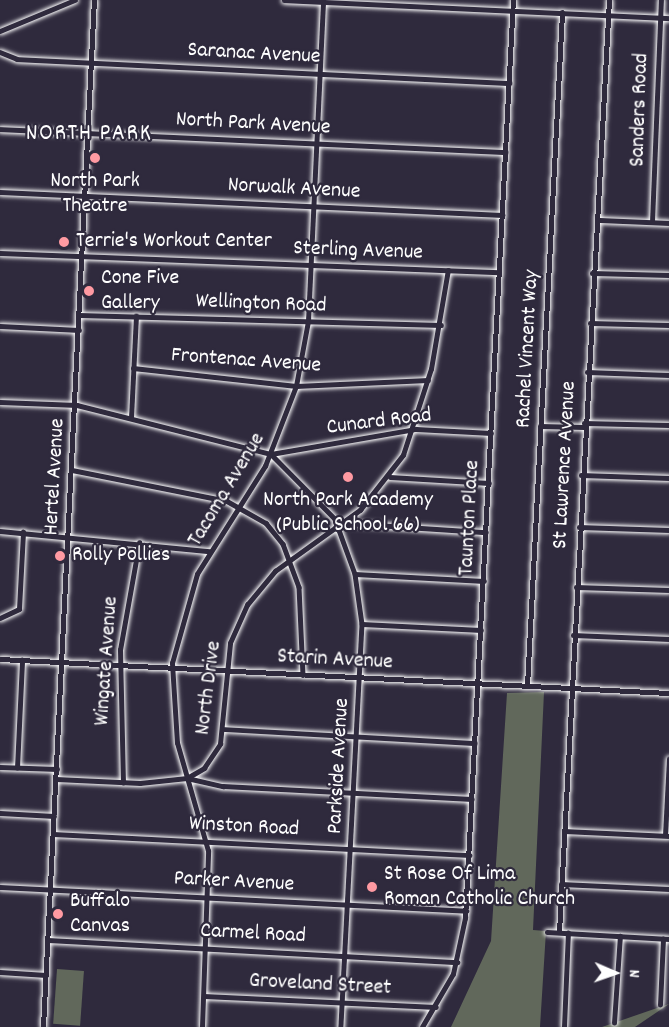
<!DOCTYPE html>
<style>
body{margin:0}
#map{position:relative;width:669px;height:1027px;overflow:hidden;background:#2f2a3d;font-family:Dekko,sans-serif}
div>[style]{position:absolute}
.green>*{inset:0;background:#61685b;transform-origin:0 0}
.roads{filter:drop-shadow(0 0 2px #fff) drop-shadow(0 0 2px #fff)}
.minor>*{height:4.5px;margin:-2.25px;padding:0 2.25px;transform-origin:2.25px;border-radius:2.25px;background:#2f2a3d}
.dots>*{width:16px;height:16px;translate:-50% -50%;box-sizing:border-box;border:3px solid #2f2a3d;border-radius:50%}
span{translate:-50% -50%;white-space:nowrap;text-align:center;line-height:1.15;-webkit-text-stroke:4.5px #2f2a3d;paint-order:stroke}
.street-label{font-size:22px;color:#fff}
.poi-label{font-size:22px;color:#fff}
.left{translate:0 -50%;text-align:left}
.neighbourhood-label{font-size:24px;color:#fff;letter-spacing:1.5px}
.north{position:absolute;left:585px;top:943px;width:60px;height:60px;-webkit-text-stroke:4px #2f2a3d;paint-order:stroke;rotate:92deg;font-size:16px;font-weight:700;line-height:24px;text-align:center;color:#fff}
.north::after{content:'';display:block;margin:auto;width:21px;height:27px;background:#fff;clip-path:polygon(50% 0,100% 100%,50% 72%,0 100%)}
</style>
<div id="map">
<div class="green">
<div style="clip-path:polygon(544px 692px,533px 930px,546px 931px,540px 1027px,451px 1027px,491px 941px,507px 693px)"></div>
<div style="left:57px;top:969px;width:27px;height:55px;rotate:4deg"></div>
<div style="clip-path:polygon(669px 1004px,635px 1027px,602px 1027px,660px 1007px)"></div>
</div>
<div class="roads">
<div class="minor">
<div style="left:284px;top:0;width:385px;rotate:2.7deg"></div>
<div style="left:0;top:31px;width:81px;rotate:-22.5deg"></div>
<div style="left:0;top:52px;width:18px;rotate:22deg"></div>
<div style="left:17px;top:59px;width:493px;rotate:2.8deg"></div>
<div style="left:0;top:129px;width:506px;rotate:2.61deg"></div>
<div style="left:0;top:192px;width:503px;rotate:2.62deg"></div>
<div style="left:600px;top:220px;width:69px;rotate:2.5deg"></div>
<div style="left:652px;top:222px;width:222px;rotate:-87.7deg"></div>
<div style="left:0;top:253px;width:499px;rotate:2.2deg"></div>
<div style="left:592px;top:273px;width:77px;rotate:1.5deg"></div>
<div style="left:79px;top:315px;width:362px;rotate:1.6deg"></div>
<div style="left:590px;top:323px;width:79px;rotate:1.5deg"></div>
<div style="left:0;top:326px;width:79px;rotate:2.9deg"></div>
<div style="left:133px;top:368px;width:164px;rotate:6.3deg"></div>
<div style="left:296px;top:386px;width:132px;rotate:-2.6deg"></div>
<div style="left:587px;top:372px;width:82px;rotate:2.1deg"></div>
<div style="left:0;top:402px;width:77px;rotate:2.2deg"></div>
<div style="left:77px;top:405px;width:200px;rotate:14.2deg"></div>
<div style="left:271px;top:454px;width:91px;rotate:45.4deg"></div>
<div style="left:335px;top:519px;width:59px;rotate:70deg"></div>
<div style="left:355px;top:574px;width:50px;rotate:82deg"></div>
<div style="left:362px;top:624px;width:404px;rotate:93deg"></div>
<div style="left:131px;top:418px;width:102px;rotate:-87.2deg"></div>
<div style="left:584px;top:423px;width:85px;rotate:1.3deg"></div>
<div style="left:540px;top:426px;width:44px;rotate:1.3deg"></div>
<div style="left:271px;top:454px;width:147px;rotate:-9.8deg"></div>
<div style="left:416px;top:429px;width:75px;rotate:3.1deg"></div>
<div style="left:72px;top:470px;width:158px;rotate:11.3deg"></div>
<div style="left:227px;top:501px;width:45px;rotate:29.4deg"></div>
<div style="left:266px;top:523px;width:27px;rotate:51deg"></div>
<div style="left:283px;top:544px;width:46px;rotate:69.6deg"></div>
<div style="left:299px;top:587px;width:88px;rotate:87.4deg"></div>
<div style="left:581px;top:475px;width:88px;rotate:2deg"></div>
<div style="left:390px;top:477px;width:99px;rotate:3.5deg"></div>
<div style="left:345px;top:523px;width:141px;rotate:3.7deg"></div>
<div style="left:579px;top:527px;width:90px;rotate:1.9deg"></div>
<div style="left:0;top:531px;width:210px;rotate:5.5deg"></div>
<div style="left:355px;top:574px;width:129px;rotate:3.1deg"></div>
<div style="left:576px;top:587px;width:93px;rotate:1.8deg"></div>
<div style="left:0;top:618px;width:21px;rotate:-25deg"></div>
<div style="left:19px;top:609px;width:77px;rotate:-87deg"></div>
<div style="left:362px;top:624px;width:119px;rotate:2.9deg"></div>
<div style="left:573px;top:635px;width:96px;rotate:2.4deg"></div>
<div style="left:0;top:659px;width:670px;rotate:2.91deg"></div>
<div style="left:527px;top:686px;width:674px;rotate:-87.02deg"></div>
<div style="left:223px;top:729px;width:252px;rotate:3.2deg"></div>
<div style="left:0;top:767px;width:57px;rotate:2deg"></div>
<div style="left:17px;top:768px;width:108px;rotate:-87.3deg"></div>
<div style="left:187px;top:778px;width:20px;rotate:-30deg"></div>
<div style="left:204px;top:768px;width:29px;rotate:-56deg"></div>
<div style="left:220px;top:744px;width:101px;rotate:-84.3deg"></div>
<div style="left:230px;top:643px;width:42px;rotate:-65.9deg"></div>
<div style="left:247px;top:605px;width:44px;rotate:-50.5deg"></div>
<div style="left:275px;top:571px;width:105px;rotate:-35.7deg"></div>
<div style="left:360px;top:510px;width:70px;rotate:-52deg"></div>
<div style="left:403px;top:455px;width:90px;rotate:-72deg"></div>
<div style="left:431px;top:369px;width:100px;rotate:-80.3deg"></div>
<div style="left:56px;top:779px;width:84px;rotate:2.7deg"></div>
<div style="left:140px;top:783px;width:47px;rotate:-6.1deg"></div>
<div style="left:187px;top:778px;width:37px;rotate:13deg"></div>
<div style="left:223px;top:786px;width:249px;rotate:3deg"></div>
<div style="left:123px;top:783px;width:133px;rotate:-91.3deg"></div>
<div style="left:120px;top:650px;width:109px;rotate:-79.9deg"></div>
<div style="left:0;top:813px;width:54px;rotate:3.2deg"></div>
<div style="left:564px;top:831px;width:105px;rotate:2.7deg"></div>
<div style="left:53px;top:834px;width:417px;rotate:2.9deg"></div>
<div style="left:665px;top:835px;width:76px;rotate:-87deg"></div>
<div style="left:561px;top:884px;width:108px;rotate:2.7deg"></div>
<div style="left:0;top:887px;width:467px;rotate:2.9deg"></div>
<div style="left:547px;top:932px;width:122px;rotate:3.3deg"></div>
<div style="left:559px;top:932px;width:933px;rotate:-86.93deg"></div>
<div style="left:48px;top:940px;width:410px;rotate:3.1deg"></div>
<div style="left:0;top:972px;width:46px;rotate:3.7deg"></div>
<div style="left:204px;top:996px;width:232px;rotate:2.7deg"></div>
<div style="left:660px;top:1005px;width:66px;rotate:-87.4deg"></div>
<div style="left:614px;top:1023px;width:87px;rotate:-86.1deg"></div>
<div style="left:43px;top:1027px;width:1028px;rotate:-87.16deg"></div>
<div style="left:202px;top:1027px;width:176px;rotate:-88deg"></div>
<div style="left:208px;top:851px;width:112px;rotate:-106deg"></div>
<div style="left:177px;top:743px;width:80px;rotate:-93.6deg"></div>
<div style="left:172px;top:663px;width:92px;rotate:-74.3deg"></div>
<div style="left:197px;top:574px;width:128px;rotate:-57.8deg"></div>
<div style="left:265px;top:466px;width:86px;rotate:-68.8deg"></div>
<div style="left:296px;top:386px;width:66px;rotate:-79.5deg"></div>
<div style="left:308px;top:321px;width:321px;rotate:-87.3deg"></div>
<div style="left:422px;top:1027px;width:61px;rotate:-59.7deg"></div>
<div style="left:453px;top:974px;width:57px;rotate:-77.9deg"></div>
<div style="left:465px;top:918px;width:919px;rotate:-87.01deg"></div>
<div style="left:564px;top:1027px;width:94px;rotate:-87.6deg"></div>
</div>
</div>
<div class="dots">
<div style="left:95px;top:158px;background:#ff9aa2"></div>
<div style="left:64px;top:242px;background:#ff9aa2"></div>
<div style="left:89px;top:291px;background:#ff9aa2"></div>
<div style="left:348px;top:477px;background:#ff9aa2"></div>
<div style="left:60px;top:556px;background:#ff9aa2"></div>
<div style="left:372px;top:887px;background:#ff9aa2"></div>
<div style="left:58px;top:914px;background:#ff9aa2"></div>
</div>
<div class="street-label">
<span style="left:254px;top:54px;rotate:3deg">Saranac Avenue</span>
<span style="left:640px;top:110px;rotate:-88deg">Sanders Road</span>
<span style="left:253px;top:124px;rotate:3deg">North Park Avenue</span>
<span style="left:294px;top:189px;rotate:3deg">Norwalk Avenue</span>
<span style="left:358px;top:251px;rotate:2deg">Sterling Avenue</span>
<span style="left:261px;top:304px;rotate:2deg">Wellington Road</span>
<span style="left:528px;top:349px;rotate:-87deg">Rachel Vincent Way</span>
<span style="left:246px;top:361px;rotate:4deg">Frontenac Avenue</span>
<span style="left:379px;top:422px;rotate:-7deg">Cunard Road</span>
<span style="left:565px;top:465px;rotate:-87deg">St Lawrence Avenue</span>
<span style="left:55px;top:477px;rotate:-87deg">Hertel Avenue</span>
<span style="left:227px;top:490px;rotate:-59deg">Tacoma Avenue</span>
<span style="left:470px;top:518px;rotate:-87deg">Taunton Place</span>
<span style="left:335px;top:660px;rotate:3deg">Starin Avenue</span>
<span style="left:107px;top:661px;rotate:-86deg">Wingate Avenue</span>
<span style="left:209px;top:688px;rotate:-83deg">North Drive</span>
<span style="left:339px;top:766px;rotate:-87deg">Parkside Avenue</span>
<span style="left:244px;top:827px;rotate:3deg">Winston Road</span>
<span style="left:234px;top:882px;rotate:3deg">Parker Avenue</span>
<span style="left:253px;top:934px;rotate:3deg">Carmel Road</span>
<span style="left:320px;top:985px;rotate:3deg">Groveland Street</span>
</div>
<div class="poi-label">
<span style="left:95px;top:194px">North Park<br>Theatre</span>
<span class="left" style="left:76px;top:242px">Terrie's Workout Center</span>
<span class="left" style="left:101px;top:291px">Cone Five<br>Gallery</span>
<span style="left:348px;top:513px">North Park Academy<br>(Public School 66)</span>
<span class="left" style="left:72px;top:556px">Rolly Pollies</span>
<span class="left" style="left:384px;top:887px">St Rose Of Lima<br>Roman Catholic Church</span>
<span class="left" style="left:70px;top:914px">Buffalo<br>Canvas</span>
</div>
<div class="neighbourhood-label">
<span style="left:89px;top:135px">NORTH PARK</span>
</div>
<div class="north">N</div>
</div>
